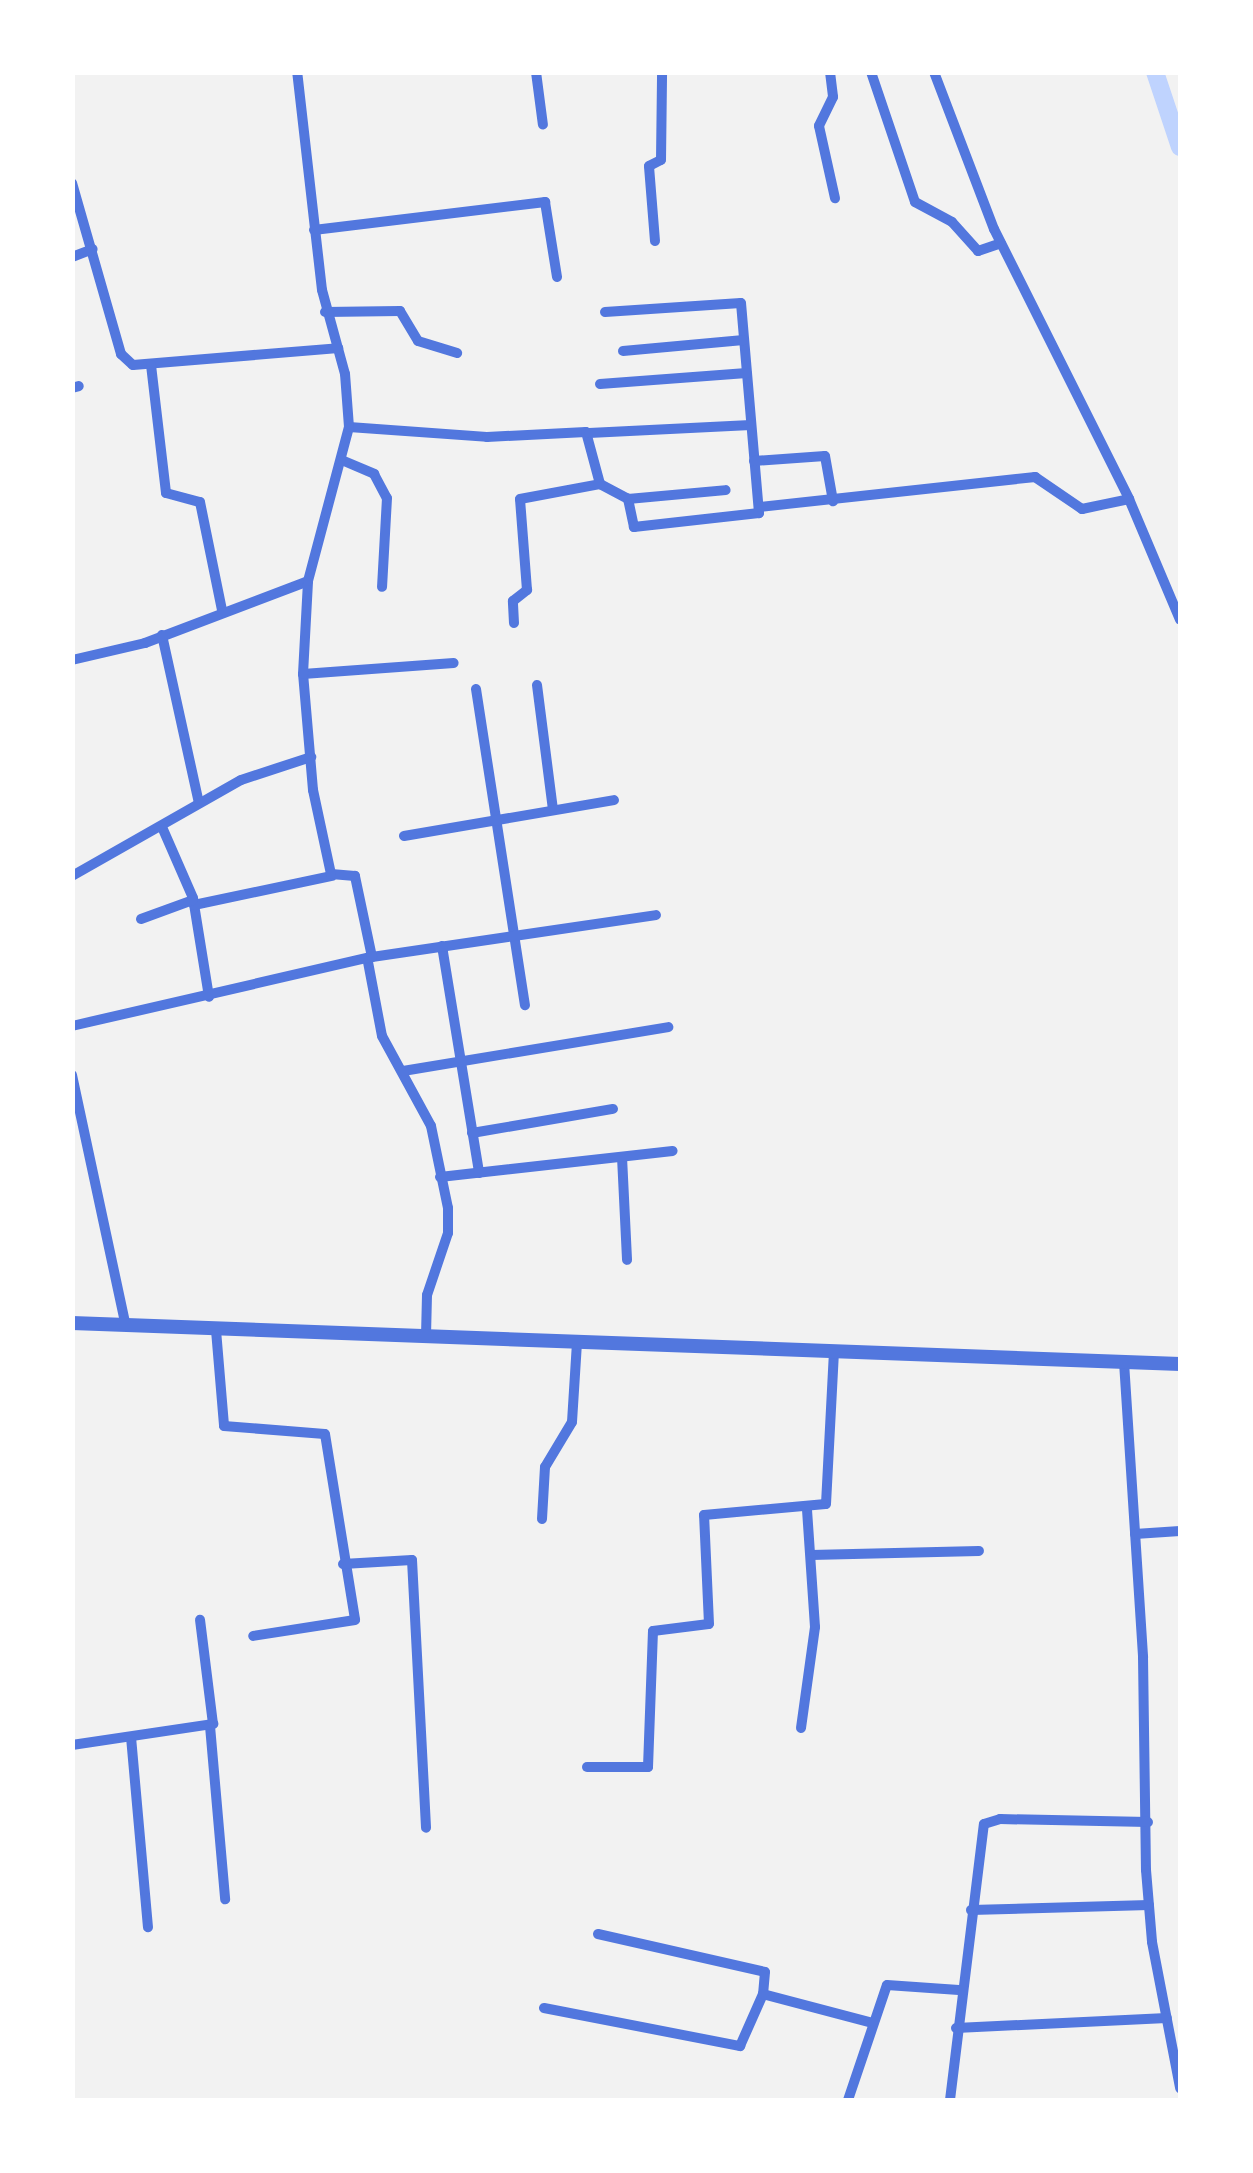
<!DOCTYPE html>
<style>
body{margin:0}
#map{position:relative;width:1253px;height:2173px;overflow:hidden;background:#f2f2f2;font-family:"Titillium Web",sans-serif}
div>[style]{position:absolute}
.canal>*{height:18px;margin:-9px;padding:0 9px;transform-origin:9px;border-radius:9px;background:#bfd3fe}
.minor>*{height:10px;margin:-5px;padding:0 5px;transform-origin:5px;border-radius:5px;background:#5277de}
.tertiary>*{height:14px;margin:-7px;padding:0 7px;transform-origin:7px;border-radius:7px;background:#5277de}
span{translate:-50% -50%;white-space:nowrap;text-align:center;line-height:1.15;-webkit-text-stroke:8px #fff;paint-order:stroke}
.frame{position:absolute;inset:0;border:75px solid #fff;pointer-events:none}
</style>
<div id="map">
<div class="canal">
<div style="left:1155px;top:72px;width:79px;rotate:71.6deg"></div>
</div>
<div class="minor">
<div style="left:536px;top:72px;width:53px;rotate:82.5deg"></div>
<div style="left:830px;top:72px;width:25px;rotate:83deg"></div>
<div style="left:833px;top:97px;width:32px;rotate:116deg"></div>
<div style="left:819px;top:126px;width:74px;rotate:77.5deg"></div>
<div style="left:871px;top:72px;width:137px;rotate:71.3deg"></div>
<div style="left:915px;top:202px;width:42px;rotate:28.4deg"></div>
<div style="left:952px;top:222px;width:39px;rotate:48deg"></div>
<div style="left:978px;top:251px;width:24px;rotate:-19deg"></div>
<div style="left:934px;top:72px;width:168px;rotate:69.1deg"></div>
<div style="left:994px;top:229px;width:302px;rotate:63.4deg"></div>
<div style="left:1129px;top:499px;width:131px;rotate:67.1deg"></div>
<div style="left:72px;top:183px;width:178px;rotate:74deg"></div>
<div style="left:121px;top:354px;width:16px;rotate:43deg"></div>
<div style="left:133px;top:365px;width:206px;rotate:-4.7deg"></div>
<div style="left:314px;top:230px;width:233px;rotate:-6.9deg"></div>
<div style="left:545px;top:202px;width:76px;rotate:80.9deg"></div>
<div style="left:655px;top:241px;width:75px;rotate:-94.6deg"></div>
<div style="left:649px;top:166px;width:13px;rotate:-27deg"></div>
<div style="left:661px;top:160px;width:88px;rotate:-89.3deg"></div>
<div style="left:72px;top:257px;width:22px;rotate:-21deg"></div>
<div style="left:325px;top:312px;width:75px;rotate:-0.8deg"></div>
<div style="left:400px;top:311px;width:35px;rotate:59deg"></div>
<div style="left:418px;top:341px;width:41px;rotate:17.1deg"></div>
<div style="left:605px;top:312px;width:136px;rotate:-3.8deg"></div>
<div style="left:741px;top:303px;width:211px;rotate:85.1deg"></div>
<div style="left:759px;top:513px;width:126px;rotate:173.6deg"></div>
<div style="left:634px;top:527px;width:29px;rotate:-102deg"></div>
<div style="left:623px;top:351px;width:121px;rotate:-5.2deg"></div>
<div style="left:151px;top:365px;width:129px;rotate:83.3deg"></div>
<div style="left:166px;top:493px;width:35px;rotate:15deg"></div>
<div style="left:200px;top:502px;width:110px;rotate:78.5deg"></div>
<div style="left:600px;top:384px;width:147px;rotate:-4.3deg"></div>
<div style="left:72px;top:388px;width:7px;rotate:-16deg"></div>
<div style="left:349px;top:427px;width:138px;rotate:4.1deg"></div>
<div style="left:487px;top:437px;width:99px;rotate:-2.9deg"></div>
<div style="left:586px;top:432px;width:54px;rotate:74.9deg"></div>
<div style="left:600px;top:484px;width:32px;rotate:28deg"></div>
<div style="left:628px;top:499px;width:98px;rotate:-5.2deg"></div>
<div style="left:589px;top:433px;width:162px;rotate:-2.8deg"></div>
<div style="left:344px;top:461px;width:33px;rotate:23deg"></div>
<div style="left:374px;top:474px;width:27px;rotate:62deg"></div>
<div style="left:387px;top:498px;width:89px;rotate:93.2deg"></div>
<div style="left:754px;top:461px;width:71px;rotate:-4deg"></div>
<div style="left:825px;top:456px;width:46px;rotate:79.9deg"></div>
<div style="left:759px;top:507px;width:278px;rotate:-6.2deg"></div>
<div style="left:1035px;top:477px;width:57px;rotate:34.2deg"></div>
<div style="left:1082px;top:509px;width:48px;rotate:-12deg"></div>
<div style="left:514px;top:623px;width:22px;rotate:-93deg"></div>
<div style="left:513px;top:601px;width:18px;rotate:-38deg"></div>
<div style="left:527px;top:590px;width:91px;rotate:-94.4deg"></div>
<div style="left:520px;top:499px;width:81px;rotate:-10.6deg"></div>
<div style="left:162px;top:635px;width:172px;rotate:77.6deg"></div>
<div style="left:72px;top:660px;width:75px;rotate:-13.1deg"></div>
<div style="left:145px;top:643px;width:174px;rotate:-20.8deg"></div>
<div style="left:303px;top:674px;width:151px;rotate:-4.2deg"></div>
<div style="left:537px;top:685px;width:126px;rotate:82.7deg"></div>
<div style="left:476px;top:689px;width:320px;rotate:81.2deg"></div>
<div style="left:162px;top:827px;width:77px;rotate:66.4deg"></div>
<div style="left:193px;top:898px;width:100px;rotate:80.8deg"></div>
<div style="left:404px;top:836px;width:213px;rotate:-9.7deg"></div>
<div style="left:72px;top:876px;width:194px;rotate:-29.6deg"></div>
<div style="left:241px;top:780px;width:74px;rotate:-18.2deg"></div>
<div style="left:194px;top:905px;width:141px;rotate:-11.9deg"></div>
<div style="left:141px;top:919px;width:55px;rotate:-20.1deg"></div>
<div style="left:442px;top:946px;width:230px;rotate:80.7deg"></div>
<div style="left:372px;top:957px;width:287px;rotate:-8.4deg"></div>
<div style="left:368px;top:962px;width:75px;rotate:79.3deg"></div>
<div style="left:382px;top:1036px;width:102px;rotate:61.4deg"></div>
<div style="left:431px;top:1126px;width:84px;rotate:78.3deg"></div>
<div style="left:448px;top:1208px;width:25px;rotate:90deg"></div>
<div style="left:448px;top:1233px;width:65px;rotate:108.7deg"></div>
<div style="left:427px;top:1295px;width:42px;rotate:91.4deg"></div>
<div style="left:72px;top:1026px;width:308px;rotate:-13deg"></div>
<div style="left:372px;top:957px;width:83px;rotate:-101.9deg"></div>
<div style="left:355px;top:876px;width:24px;rotate:-175deg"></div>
<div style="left:331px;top:874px;width:86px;rotate:-102.1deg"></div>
<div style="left:313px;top:790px;width:116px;rotate:-94.9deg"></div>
<div style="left:303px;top:674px;width:93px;rotate:-86.9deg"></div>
<div style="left:308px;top:581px;width:159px;rotate:-75.1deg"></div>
<div style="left:349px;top:427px;width:53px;rotate:-94.3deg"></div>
<div style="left:345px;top:374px;width:87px;rotate:-105.3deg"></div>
<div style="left:322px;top:290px;width:219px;rotate:-96.5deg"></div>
<div style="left:403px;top:1071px;width:269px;rotate:-9.4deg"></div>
<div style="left:72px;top:1075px;width:257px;rotate:77.9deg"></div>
<div style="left:472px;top:1133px;width:143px;rotate:-9.7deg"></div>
<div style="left:622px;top:1157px;width:103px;rotate:87.2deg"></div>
<div style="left:440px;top:1177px;width:234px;rotate:-6.4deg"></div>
<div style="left:216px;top:1330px;width:96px;rotate:85.2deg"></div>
<div style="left:224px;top:1426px;width:101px;rotate:4.5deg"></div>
<div style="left:325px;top:1434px;width:188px;rotate:80.8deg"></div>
<div style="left:355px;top:1620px;width:103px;rotate:171.1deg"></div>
<div style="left:1124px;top:1362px;width:296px;rotate:86.3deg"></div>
<div style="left:1143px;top:1657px;width:213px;rotate:89.2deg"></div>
<div style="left:1146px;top:1870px;width:72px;rotate:85.2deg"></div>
<div style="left:1152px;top:1942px;width:149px;rotate:79.1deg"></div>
<div style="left:542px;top:1519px;width:52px;rotate:-86.7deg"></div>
<div style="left:545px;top:1467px;width:52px;rotate:-59deg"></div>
<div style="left:572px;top:1422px;width:79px;rotate:-86.4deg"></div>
<div style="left:1135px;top:1534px;width:45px;rotate:-3.8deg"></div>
<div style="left:811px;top:1555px;width:168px;rotate:-1.4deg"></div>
<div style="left:343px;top:1564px;width:69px;rotate:-3.3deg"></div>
<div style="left:412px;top:1560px;width:268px;rotate:87deg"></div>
<div style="left:210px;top:1726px;width:174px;rotate:85deg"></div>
<div style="left:801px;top:1728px;width:102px;rotate:-82.1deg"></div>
<div style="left:815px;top:1627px;width:117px;rotate:-93.9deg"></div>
<div style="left:131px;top:1737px;width:191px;rotate:84.9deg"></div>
<div style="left:72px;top:1745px;width:143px;rotate:-8.5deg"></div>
<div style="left:213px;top:1724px;width:105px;rotate:-97.1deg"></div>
<div style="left:587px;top:1767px;width:61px"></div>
<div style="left:648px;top:1767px;width:136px;rotate:-87.9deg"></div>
<div style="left:653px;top:1631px;width:56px;rotate:-7.1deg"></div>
<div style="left:709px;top:1624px;width:109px;rotate:-92.6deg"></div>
<div style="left:704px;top:1515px;width:122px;rotate:-5.2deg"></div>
<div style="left:826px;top:1504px;width:151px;rotate:-87deg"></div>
<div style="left:971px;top:1910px;width:178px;rotate:-1.6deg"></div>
<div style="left:598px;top:1934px;width:171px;rotate:12.8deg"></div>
<div style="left:765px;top:1972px;width:22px;rotate:95deg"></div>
<div style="left:544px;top:2008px;width:200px;rotate:11deg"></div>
<div style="left:740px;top:2046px;width:57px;rotate:-66.1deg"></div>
<div style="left:763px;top:1994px;width:114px;rotate:14.8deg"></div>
<div style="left:956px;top:2028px;width:211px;rotate:-2.7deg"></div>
<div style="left:848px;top:2100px;width:121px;rotate:-71.3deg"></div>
<div style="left:887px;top:1985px;width:72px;rotate:4deg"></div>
<div style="left:950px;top:2100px;width:278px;rotate:-83deg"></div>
<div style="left:984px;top:1824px;width:17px;rotate:-17deg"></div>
<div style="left:1000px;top:1819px;width:148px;rotate:1.2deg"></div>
</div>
<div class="tertiary">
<div style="left:72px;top:1323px;width:1109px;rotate:2.12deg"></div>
</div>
<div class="frame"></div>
</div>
